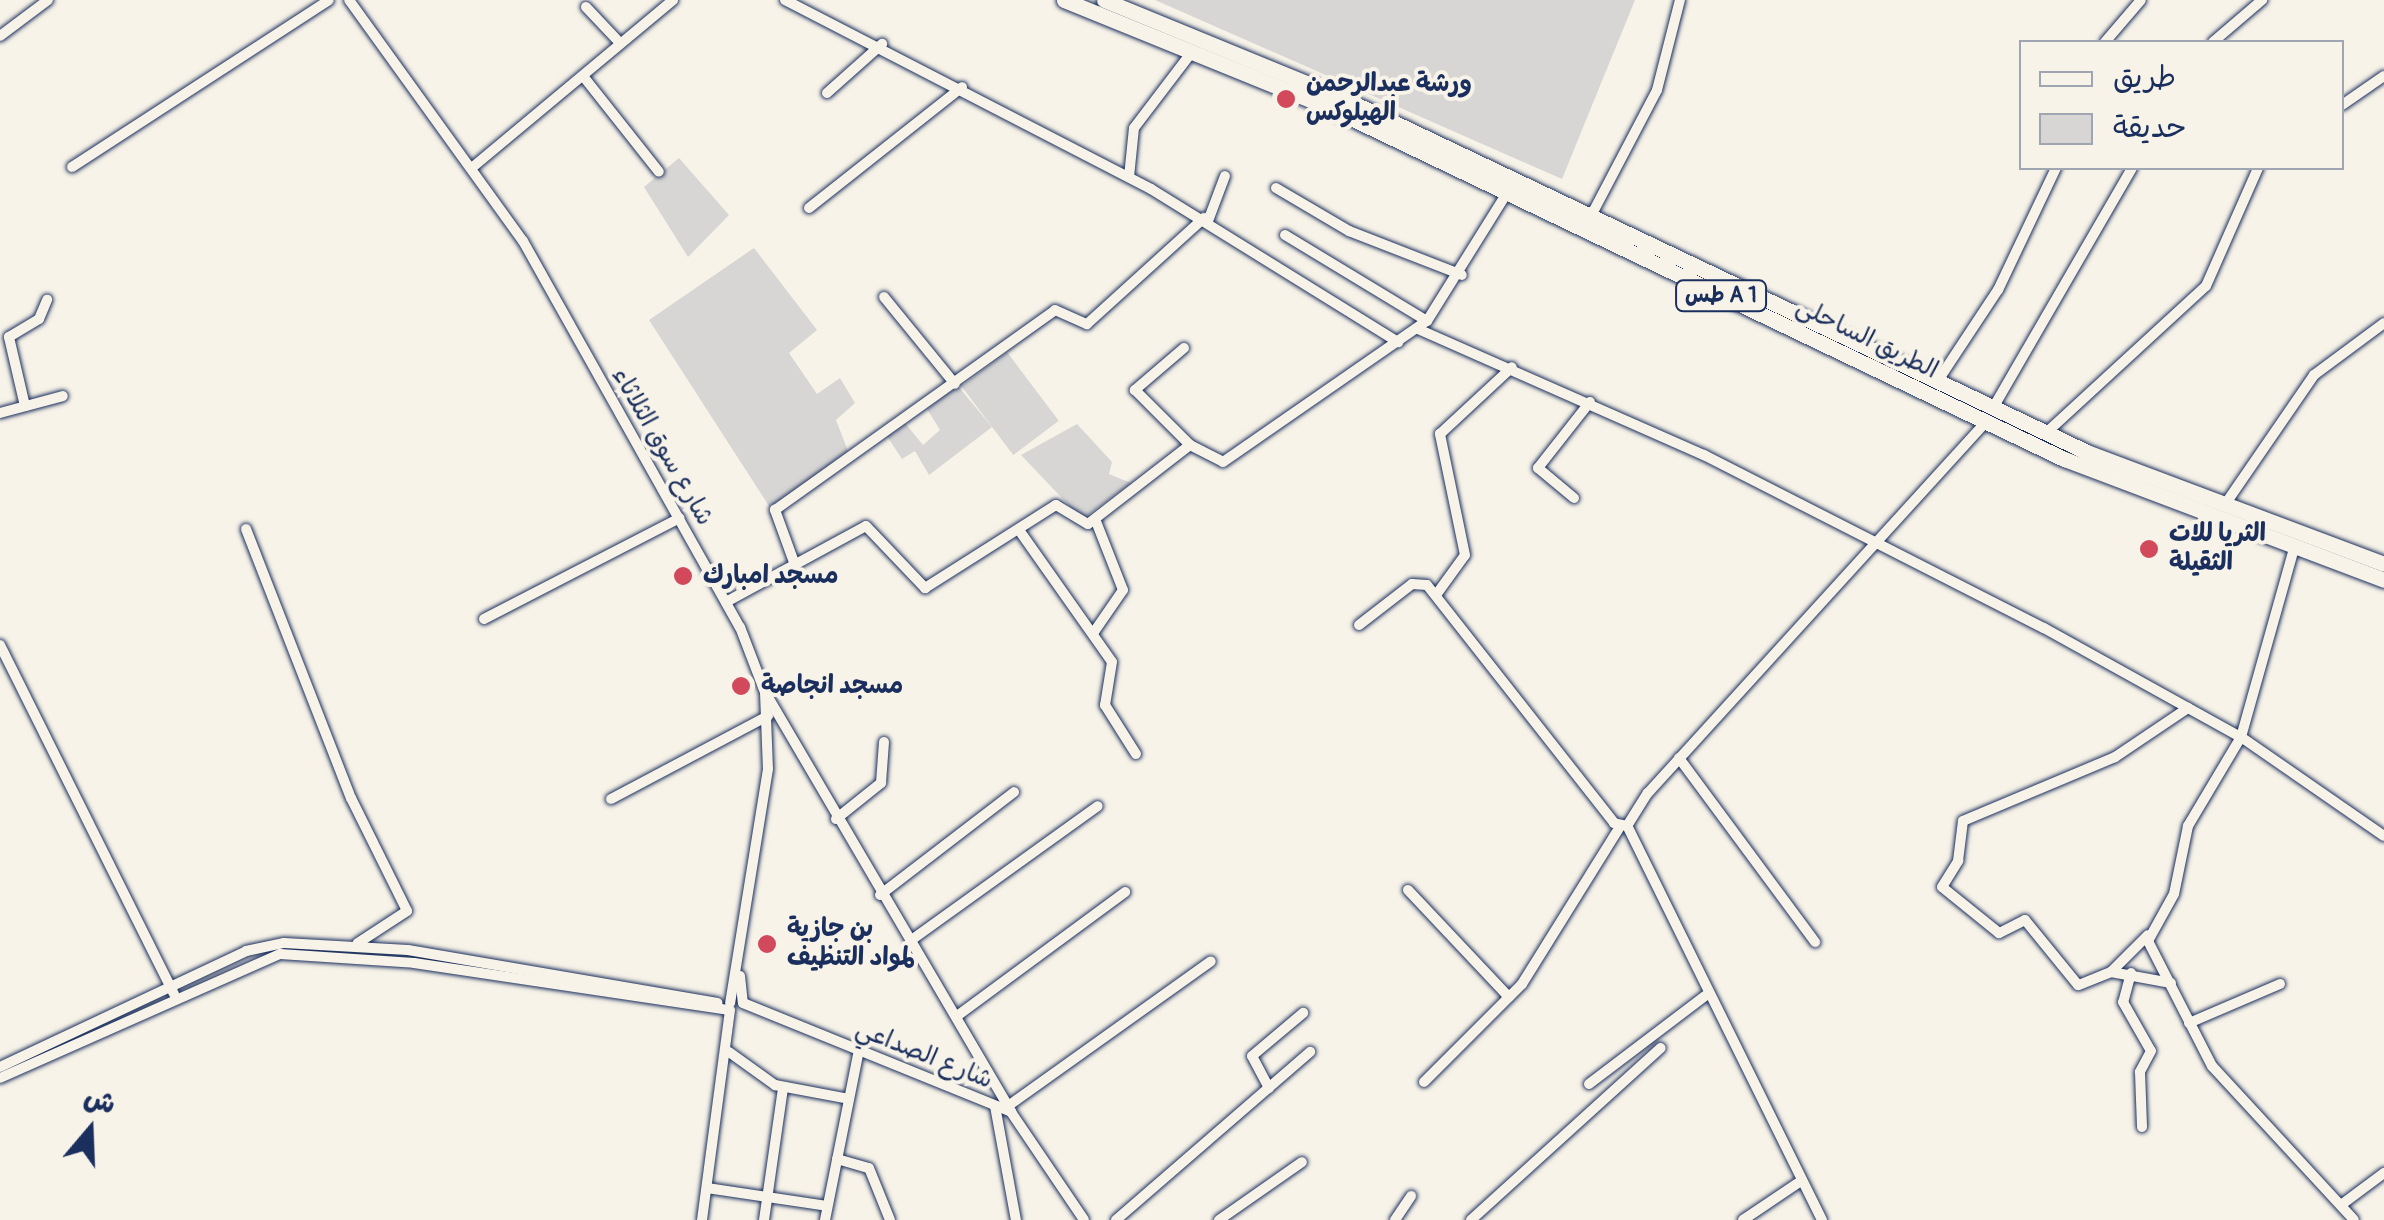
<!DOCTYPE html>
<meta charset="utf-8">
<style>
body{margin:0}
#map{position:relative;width:2384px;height:1220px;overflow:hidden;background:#f7f3e8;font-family:Pangolin,"Playpen Sans Arabic",sans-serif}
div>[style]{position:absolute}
.green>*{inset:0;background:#d7d6d4;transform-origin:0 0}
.roads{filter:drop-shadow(0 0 2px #1b2f5e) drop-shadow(0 0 2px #1b2f5e)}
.minor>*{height:10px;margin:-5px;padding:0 5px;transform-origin:5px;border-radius:5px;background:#f7f3e8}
.highway>*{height:15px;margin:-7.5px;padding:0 7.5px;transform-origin:7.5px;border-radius:7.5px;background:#f7f3e8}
.dots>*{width:28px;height:28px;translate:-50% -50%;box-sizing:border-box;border:5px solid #f7f3e8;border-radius:50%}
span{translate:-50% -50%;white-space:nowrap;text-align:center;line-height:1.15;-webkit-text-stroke:8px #f7f3e8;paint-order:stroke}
.shield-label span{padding:2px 8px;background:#f7f3e8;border:2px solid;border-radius:8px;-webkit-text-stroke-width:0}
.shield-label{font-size:22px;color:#1b2f5e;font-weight:700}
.poi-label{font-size:25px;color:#1b2f5e;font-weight:700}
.left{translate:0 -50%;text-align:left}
.street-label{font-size:25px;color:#1b2f5e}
.legend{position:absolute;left:2019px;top:40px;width:325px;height:130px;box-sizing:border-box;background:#f7f3e8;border:2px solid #9fa5b1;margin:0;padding:12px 18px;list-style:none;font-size:30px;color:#1b2f5e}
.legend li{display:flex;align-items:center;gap:20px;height:50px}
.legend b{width:50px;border:2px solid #9fa5b1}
.north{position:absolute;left:40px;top:1080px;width:100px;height:100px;-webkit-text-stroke:8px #f7f3e8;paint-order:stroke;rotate:19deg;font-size:28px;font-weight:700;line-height:40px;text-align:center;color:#1b2f5e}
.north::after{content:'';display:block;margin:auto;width:35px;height:45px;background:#1b2f5e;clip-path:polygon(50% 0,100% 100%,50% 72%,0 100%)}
</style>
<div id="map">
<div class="green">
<div style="clip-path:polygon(1155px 0,1635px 0,1562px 179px)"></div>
<div style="clip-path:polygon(679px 158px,729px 215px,688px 257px,644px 187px)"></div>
<div style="clip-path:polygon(754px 248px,817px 330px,789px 353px,817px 394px,840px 378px,855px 403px,836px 420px,848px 451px,771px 509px,649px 320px)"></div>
<div style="left:1007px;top:352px;width:86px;height:57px;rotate:53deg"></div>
<div style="clip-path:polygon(958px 386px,992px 427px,929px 475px,915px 451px,902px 459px,887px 436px,905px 423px,923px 445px,940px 430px,927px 409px)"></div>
<div style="clip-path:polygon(1077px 424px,1112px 462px,1109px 474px,1131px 483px,1082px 519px,1021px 455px)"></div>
</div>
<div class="roads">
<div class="minor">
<div style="left:349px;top:0;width:297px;rotate:54.2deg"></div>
<div style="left:523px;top:241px;width:443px;rotate:60.7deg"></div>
<div style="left:740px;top:627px;width:70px;rotate:69deg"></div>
<div style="left:765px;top:692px;width:77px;rotate:87.8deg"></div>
<div style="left:768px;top:769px;width:237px;rotate:99.2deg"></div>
<div style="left:785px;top:0;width:412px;rotate:27.3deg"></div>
<div style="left:1151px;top:189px;width:291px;rotate:31.8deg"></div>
<div style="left:586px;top:7px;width:50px;rotate:46.6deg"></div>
<div style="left:0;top:36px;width:60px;rotate:-36.9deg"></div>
<div style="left:2105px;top:42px;width:55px;rotate:-49.4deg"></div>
<div style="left:2213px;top:42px;width:65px;rotate:-40.6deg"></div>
<div style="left:583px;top:76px;width:122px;rotate:51.6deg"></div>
<div style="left:827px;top:93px;width:74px;rotate:-41.7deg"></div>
<div style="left:2342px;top:105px;width:51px;rotate:-34.6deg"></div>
<div style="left:474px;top:166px;width:259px;rotate:-39.8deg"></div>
<div style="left:72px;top:167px;width:306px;rotate:-33deg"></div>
<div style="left:1129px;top:177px;width:49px;rotate:-84.2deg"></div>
<div style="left:1134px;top:128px;width:96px;rotate:-52.7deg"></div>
<div style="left:1276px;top:188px;width:85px;rotate:30.5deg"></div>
<div style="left:1349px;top:231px;width:121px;rotate:21.3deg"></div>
<div style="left:809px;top:208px;width:195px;rotate:-38.3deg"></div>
<div style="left:1592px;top:214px;width:140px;rotate:-62.3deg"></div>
<div style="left:1657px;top:90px;width:93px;rotate:-75.7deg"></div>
<div style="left:1208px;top:221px;width:48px;rotate:-69.3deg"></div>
<div style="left:1285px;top:235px;width:166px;rotate:31.2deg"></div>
<div style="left:884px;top:297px;width:112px;rotate:50.8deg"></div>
<div style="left:1418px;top:329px;width:313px;rotate:23.8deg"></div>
<div style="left:1704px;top:455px;width:381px;rotate:27deg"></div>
<div style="left:2044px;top:628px;width:225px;rotate:29deg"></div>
<div style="left:2241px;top:737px;width:174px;rotate:34.7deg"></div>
<div style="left:1184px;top:348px;width:65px;rotate:139.4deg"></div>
<div style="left:1135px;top:390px;width:78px;rotate:45deg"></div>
<div style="left:1937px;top:382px;width:110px;rotate:-56.5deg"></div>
<div style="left:1998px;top:290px;width:135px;rotate:-64.6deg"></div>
<div style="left:25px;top:406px;width:71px;rotate:-103.1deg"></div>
<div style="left:9px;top:337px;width:35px;rotate:-31deg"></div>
<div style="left:39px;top:319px;width:21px;rotate:-67deg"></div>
<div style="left:1993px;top:408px;width:277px;rotate:-59.9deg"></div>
<div style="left:0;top:413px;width:65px;rotate:-15.1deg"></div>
<div style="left:2046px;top:433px;width:217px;rotate:-42.6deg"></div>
<div style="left:2206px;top:286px;width:129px;rotate:-66.2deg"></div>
<div style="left:1574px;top:498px;width:47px;rotate:-140.2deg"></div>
<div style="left:1538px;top:468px;width:84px;rotate:-51.8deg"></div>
<div style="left:2224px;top:506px;width:159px;rotate:-55.5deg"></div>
<div style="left:2314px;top:375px;width:87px;rotate:-36.6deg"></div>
<div style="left:246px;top:529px;width:289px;rotate:68.7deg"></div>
<div style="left:351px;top:798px;width:126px;rotate:63.6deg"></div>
<div style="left:407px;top:911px;width:59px;rotate:146.9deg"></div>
<div style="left:1019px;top:530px;width:161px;rotate:54.8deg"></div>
<div style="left:1112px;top:662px;width:44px;rotate:99.2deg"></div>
<div style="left:1105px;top:705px;width:58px;rotate:57.7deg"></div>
<div style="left:2295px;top:545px;width:199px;rotate:105.7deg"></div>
<div style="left:2241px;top:737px;width:104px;rotate:120.8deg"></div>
<div style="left:2188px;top:826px;width:69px;rotate:101.6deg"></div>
<div style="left:2174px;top:894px;width:54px;rotate:119deg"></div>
<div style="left:2148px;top:941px;width:140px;rotate:62.9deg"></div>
<div style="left:2212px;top:1066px;width:209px;rotate:47.3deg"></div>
<div style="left:795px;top:565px;width:59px;rotate:-110deg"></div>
<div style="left:775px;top:510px;width:344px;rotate:-35.5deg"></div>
<div style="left:1055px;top:310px;width:35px;rotate:24deg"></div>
<div style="left:1087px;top:324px;width:158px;rotate:-42.2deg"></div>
<div style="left:1436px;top:595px;width:49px;rotate:-54.1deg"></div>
<div style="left:1465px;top:555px;width:124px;rotate:-101.7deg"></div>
<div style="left:1440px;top:434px;width:98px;rotate:-42.9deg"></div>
<div style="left:726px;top:602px;width:159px;rotate:-28.5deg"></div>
<div style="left:866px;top:526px;width:86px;rotate:46.4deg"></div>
<div style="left:925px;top:588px;width:155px;rotate:-32.4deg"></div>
<div style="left:1056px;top:505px;width:37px;rotate:31deg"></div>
<div style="left:1088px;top:524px;width:129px;rotate:-37.8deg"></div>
<div style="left:1190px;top:445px;width:37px;rotate:27deg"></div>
<div style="left:1223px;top:462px;width:248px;rotate:-34.7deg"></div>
<div style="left:1427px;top:321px;width:151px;rotate:-58deg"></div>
<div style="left:484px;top:619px;width:220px;rotate:-27.3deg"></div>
<div style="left:1359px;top:625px;width:67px;rotate:-37.7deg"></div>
<div style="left:1412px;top:584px;width:15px;rotate:4deg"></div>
<div style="left:1427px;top:585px;width:303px;rotate:51.8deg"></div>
<div style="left:1614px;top:823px;width:13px;rotate:13deg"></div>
<div style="left:1094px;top:632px;width:51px;rotate:-55.4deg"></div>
<div style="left:1123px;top:590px;width:76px;rotate:-111.5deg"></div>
<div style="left:0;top:645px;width:390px;rotate:63.5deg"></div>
<div style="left:768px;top:697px;width:481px;rotate:59.6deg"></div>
<div style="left:1679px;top:758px;width:229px;rotate:53.5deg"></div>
<div style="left:611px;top:799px;width:178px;rotate:-27.9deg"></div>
<div style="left:836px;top:819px;width:58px;rotate:-38.7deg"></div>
<div style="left:881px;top:783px;width:41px;rotate:-85.8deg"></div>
<div style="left:1408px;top:890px;width:147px;rotate:46.7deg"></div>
<div style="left:880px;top:895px;width:169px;rotate:-37.5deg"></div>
<div style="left:910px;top:941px;width:231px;rotate:-35.7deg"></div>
<div style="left:2111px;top:972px;width:52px;rotate:-45deg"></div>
<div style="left:2131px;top:973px;width:30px;rotate:105deg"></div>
<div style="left:2123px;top:1002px;width:56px;rotate:60.3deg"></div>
<div style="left:2151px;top:1051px;width:24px;rotate:118deg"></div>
<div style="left:2140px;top:1072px;width:55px;rotate:87.9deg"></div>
<div style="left:740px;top:976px;width:27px;rotate:84deg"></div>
<div style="left:743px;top:1003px;width:289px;rotate:22.1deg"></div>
<div style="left:1011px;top:1112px;width:130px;rotate:55.9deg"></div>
<div style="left:2171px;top:983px;width:61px;rotate:-169.6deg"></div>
<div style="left:2111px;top:972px;width:35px;rotate:158deg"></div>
<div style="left:2078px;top:985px;width:84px;rotate:-129.2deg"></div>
<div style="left:2025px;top:920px;width:29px;rotate:153deg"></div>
<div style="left:1999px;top:933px;width:73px;rotate:-141.1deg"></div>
<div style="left:1942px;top:887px;width:31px;rotate:-58deg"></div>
<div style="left:1958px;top:861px;width:40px;rotate:-82.9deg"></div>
<div style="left:1963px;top:821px;width:165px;rotate:-22.8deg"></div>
<div style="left:2115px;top:757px;width:88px;rotate:-33.9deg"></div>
<div style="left:957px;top:1016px;width:209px;rotate:-36.4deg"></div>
<div style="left:2189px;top:1023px;width:99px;rotate:-23.2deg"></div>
<div style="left:729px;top:1052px;width:57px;rotate:35.7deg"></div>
<div style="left:775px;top:1085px;width:75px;rotate:10.7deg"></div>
<div style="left:0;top:1067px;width:272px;rotate:-25.2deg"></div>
<div style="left:246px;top:951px;width:39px;rotate:-12deg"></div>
<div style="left:284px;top:943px;width:124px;rotate:3.2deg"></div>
<div style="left:408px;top:950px;width:314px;rotate:9.7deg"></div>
<div style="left:0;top:1078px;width:306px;rotate:-23.9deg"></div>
<div style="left:280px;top:954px;width:134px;rotate:3.8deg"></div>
<div style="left:414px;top:963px;width:319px;rotate:8.5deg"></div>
<div style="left:730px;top:1010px;width:212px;rotate:97.6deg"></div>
<div style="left:1424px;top:1082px;width:139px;rotate:-45deg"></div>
<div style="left:1522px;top:984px;width:184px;rotate:-58.1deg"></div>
<div style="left:1589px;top:1084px;width:146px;rotate:-37.2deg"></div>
<div style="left:1269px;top:1088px;width:36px;rotate:-118deg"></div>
<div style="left:1252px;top:1056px;width:67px;rotate:-40.1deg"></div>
<div style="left:995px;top:1106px;width:116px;rotate:79.6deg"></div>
<div style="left:1008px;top:1106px;width:249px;rotate:-35.5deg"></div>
<div style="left:837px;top:1159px;width:33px;rotate:16deg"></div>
<div style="left:869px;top:1168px;width:56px;rotate:68deg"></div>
<div style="left:707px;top:1188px;width:121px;rotate:8.5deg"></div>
<div style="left:2341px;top:1205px;width:54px;rotate:-36.7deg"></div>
<div style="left:764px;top:1220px;width:133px;rotate:-81.8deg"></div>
<div style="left:825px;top:1220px;width:173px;rotate:-78.7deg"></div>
<div style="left:1116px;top:1220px;width:257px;rotate:-40.9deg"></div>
<div style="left:1219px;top:1220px;width:101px;rotate:-34.9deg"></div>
<div style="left:1395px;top:1220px;width:29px;rotate:-56deg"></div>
<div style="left:1471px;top:1220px;width:256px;rotate:-42.2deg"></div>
<div style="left:1743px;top:1220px;width:66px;rotate:-33.9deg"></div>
<div style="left:1822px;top:1220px;width:440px;rotate:-116.3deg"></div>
<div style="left:1627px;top:826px;width:39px;rotate:-58deg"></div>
<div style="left:1648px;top:793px;width:500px;rotate:-47.67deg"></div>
</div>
<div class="highway">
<div style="left:1064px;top:0;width:287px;rotate:22.1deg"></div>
<div style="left:1330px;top:108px;width:814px;rotate:25.56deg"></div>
<div style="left:2064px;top:459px;width:342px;rotate:20.7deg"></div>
<div style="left:1104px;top:0;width:251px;rotate:22.3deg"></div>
<div style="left:1336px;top:95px;width:834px;rotate:25.43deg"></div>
<div style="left:2089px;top:453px;width:315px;rotate:20.6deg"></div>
</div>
</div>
<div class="dots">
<div style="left:1286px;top:99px;background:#d1495b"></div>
<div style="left:2149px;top:549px;background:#d1495b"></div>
<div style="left:683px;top:576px;background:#d1495b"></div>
<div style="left:741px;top:686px;background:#d1495b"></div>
<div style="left:767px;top:944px;background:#d1495b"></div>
</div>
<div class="shield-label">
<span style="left:1721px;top:296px">طس A 1</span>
</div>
<div class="poi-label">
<span class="left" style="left:1306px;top:99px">ورشة عبدالرحمن<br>الهيلوكس</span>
<span class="left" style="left:2169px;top:549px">الثريا للات<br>الثقيلة</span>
<span class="left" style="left:703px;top:576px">مسجد امبارك</span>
<span class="left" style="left:761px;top:686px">مسجد انجاصة</span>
<span class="left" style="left:787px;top:944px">بن جازية<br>لمواد التنظيف</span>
</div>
<div class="street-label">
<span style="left:1867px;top:339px;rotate:26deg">الطريق الساحلى</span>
<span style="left:662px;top:447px;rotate:60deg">شارع سوق الثلاثاء</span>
<span style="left:924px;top:1055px;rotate:22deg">شارع الصداعي</span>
</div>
<ul class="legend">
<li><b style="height:12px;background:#f7f3e8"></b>طريق</li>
<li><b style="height:28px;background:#d7d6d4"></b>حديقة</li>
</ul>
<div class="north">ش</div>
</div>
